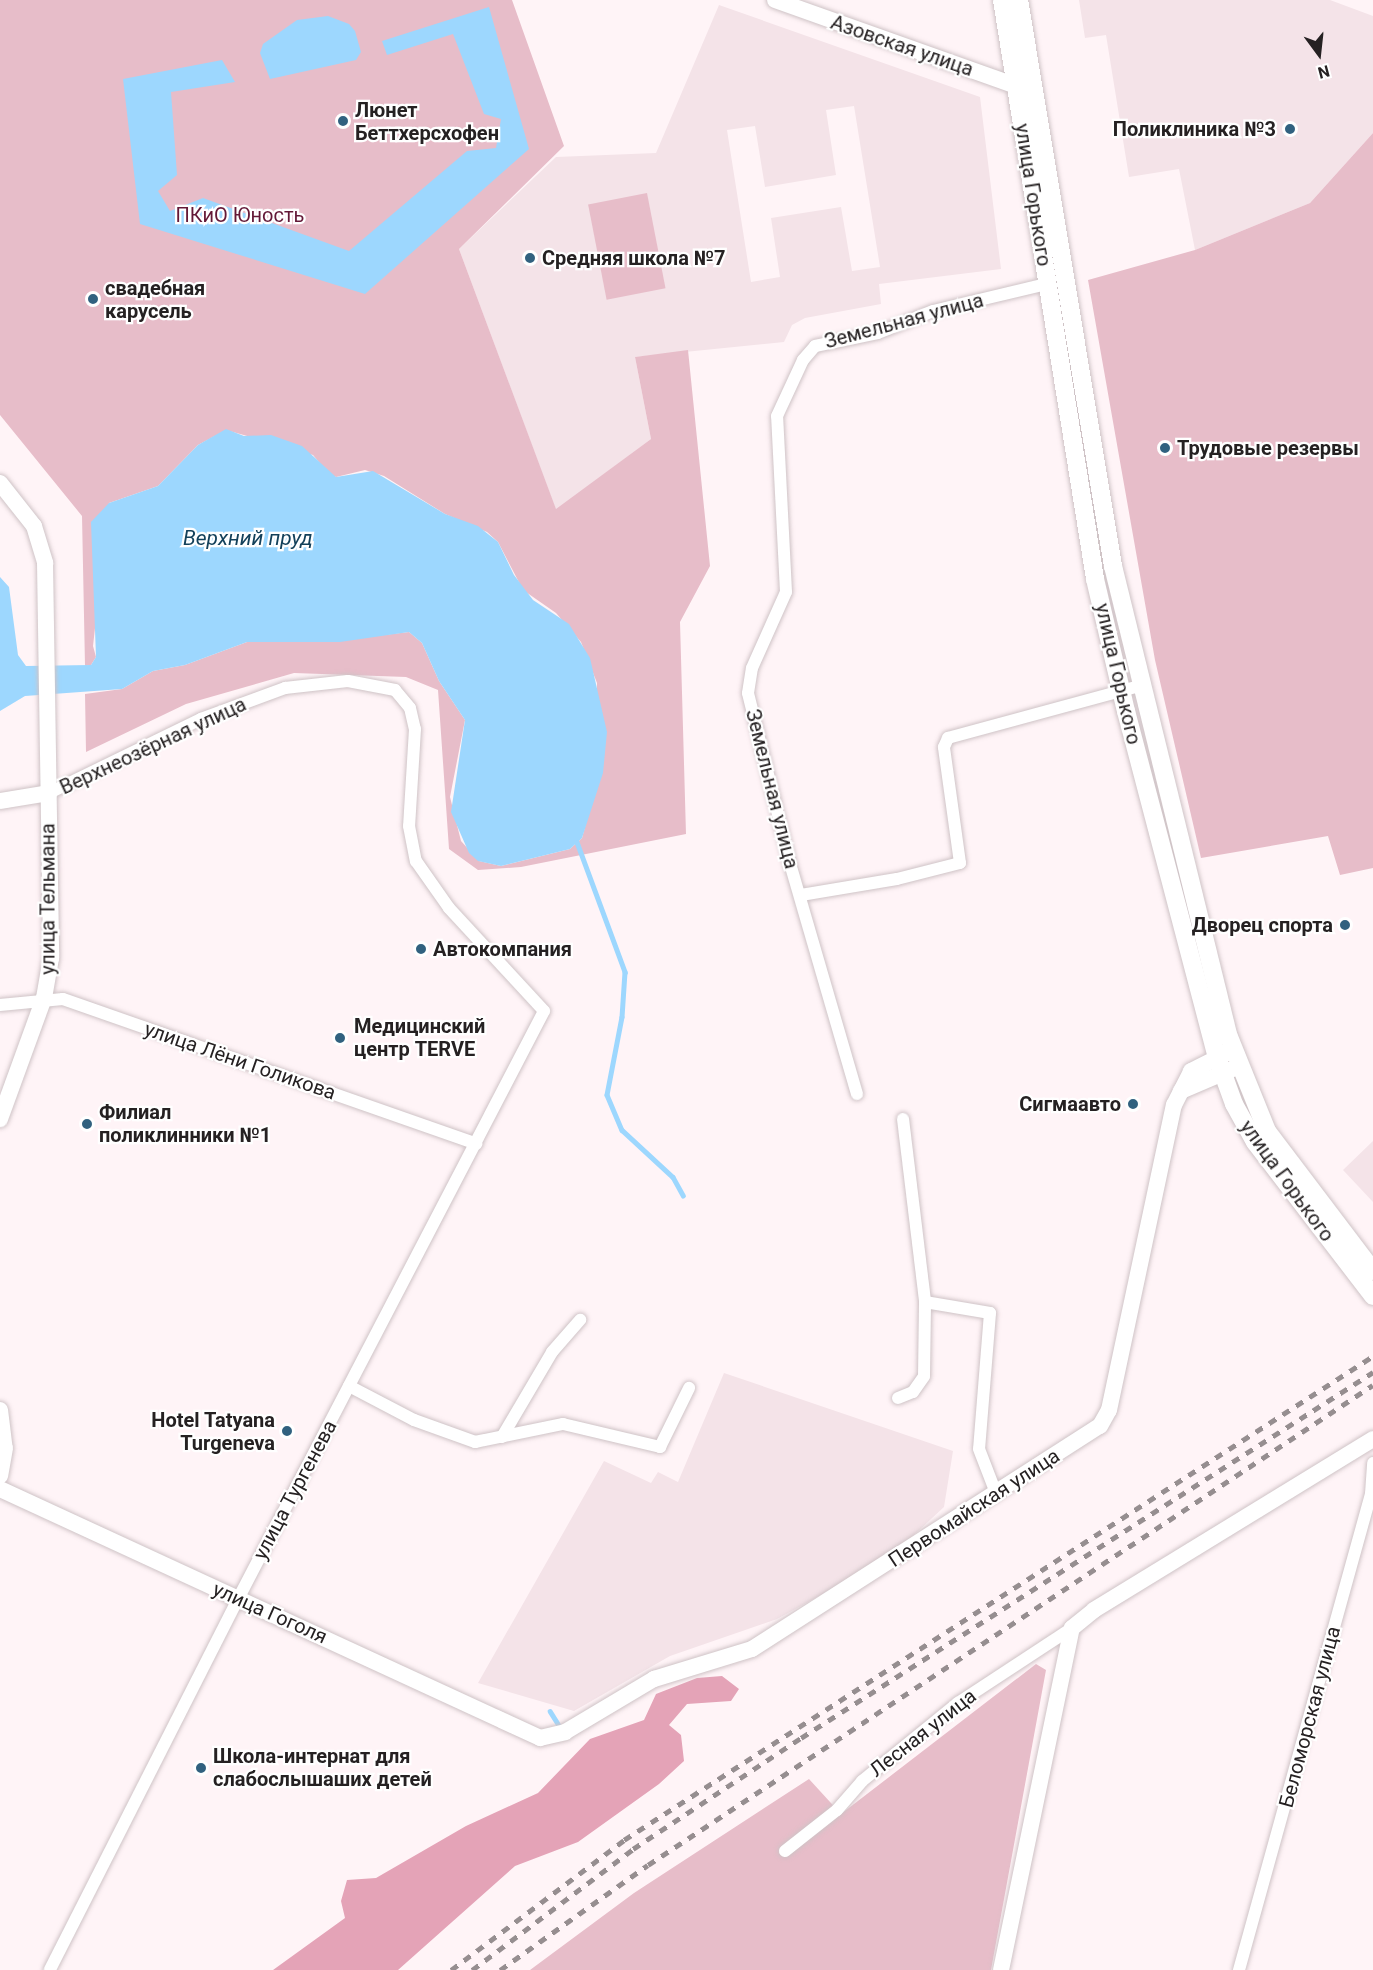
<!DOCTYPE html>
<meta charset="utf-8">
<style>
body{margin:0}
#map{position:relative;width:1373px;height:1970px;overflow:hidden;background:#fff4f7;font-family:Roboto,sans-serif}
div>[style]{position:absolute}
.built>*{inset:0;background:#f4e3e8}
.green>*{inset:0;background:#e7bdc9;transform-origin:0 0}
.forest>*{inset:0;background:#e4a3b7}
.water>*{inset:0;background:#9dd7fe}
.stream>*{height:4.5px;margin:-2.25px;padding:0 2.25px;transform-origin:2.25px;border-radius:2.25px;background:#9dd7fe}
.roads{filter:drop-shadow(0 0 2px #cfc3c6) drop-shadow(0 0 2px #cfc3c6)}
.street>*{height:12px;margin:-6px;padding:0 6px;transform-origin:6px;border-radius:6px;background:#fff}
.secondary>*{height:16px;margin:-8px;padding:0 8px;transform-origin:8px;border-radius:8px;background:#fff}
.primary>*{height:18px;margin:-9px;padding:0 9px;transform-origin:9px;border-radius:9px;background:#fff}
.rail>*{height:4.5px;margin-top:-2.25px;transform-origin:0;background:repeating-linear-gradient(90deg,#968e90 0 8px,transparent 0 16px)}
.dots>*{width:16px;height:16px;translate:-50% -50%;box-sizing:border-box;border:3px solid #fff;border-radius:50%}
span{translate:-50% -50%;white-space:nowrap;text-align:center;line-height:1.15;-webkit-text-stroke:4.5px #fff;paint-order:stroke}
.street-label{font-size:20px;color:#252122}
.poi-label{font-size:20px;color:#252122;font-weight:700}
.left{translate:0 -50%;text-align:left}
.right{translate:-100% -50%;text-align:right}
.park-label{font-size:20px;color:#631837}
.water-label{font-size:21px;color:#13415b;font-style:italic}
.north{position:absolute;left:1289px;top:24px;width:60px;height:60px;-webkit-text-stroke:4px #fff;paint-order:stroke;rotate:165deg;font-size:16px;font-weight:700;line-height:24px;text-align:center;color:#252122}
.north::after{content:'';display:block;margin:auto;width:21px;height:27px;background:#252122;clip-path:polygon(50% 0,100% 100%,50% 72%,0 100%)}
</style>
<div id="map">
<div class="built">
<div style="clip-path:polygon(1079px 0,1330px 0,1373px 16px,1373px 133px,1310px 203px,1195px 250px,1179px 169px,1129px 177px,1106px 35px,1085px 38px)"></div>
<div style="clip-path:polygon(evenodd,719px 5px,980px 97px,1001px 269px,879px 284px,881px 304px,805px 318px,792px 325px,784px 342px,635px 357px,651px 439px,556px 510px,459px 249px,556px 157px,656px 153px,719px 5px,854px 106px,880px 267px,852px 271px,841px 207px,771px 218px,780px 277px,751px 282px,727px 130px,755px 126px,765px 187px,836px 175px,826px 110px,854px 106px)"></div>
<div style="clip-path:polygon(1373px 1141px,1373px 1202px,1343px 1170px)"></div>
<div style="clip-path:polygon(724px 1373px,953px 1451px,944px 1507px,890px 1557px,777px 1619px,670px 1656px,574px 1711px,478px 1683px,604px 1461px,651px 1483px,658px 1472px,678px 1482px)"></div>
</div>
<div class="green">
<div style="clip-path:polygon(0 0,512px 0,564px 146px,459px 249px,556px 509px,651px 439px,635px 357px,688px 350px,710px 566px,680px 622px,686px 834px,521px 867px,478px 870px,449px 849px,438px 690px,406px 677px,294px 673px,186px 704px,86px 752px,85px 694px,122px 689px,153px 671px,185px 665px,247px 642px,324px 642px,409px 632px,422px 643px,439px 681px,465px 720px,450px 797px,461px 841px,479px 861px,501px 866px,570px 849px,582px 838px,595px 790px,597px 683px,581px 642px,556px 613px,523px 590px,498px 542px,487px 532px,445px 514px,384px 476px,365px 470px,336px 477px,329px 474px,313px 455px,226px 430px,198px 445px,158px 486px,109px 503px,93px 646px,96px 657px,91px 665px,85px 666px,82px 516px,0 415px)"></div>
<div style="clip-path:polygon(1373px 133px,1373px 868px,1340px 875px,1328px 836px,1201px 858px,1155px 660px,1088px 280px,1195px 250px,1310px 203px)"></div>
<div style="left:647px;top:193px;width:97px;height:60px;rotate:79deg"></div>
<div style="clip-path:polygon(1036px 1664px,1046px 1670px,991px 1970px,530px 1970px,634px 1893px,809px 1779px,841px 1814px)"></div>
</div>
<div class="forest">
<div style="clip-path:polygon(722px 1676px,739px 1689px,731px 1701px,687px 1704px,669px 1725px,681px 1735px,684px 1761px,659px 1784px,578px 1842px,515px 1866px,398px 1970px,273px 1970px,345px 1918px,341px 1901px,347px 1880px,376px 1878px,466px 1826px,538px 1793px,590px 1739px,644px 1720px,656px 1694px,697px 1678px)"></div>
</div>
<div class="water">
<div style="clip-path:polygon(489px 7px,529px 149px,365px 294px,140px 224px,123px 79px,222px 60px,235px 82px,171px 92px,177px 175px,158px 191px,170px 211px,203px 198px,349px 251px,467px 151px,496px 148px,501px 119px,484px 114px,453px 34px,387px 55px,382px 41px)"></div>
<div style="clip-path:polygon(328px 16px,349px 24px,355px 31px,361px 52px,356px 60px,270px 79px,260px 53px,263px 44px,297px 20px)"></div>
<div style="clip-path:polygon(226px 429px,244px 436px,271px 435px,302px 446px,336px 477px,373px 471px,445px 514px,478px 526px,498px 542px,514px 575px,533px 600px,569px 624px,590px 658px,607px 732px,603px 773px,582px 838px,570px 849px,501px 866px,478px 861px,469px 853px,451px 812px,465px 720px,439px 681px,422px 643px,409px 632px,340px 642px,247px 642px,185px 665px,153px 671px,122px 689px,25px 696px,0 711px,0 577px,9px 587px,18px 655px,26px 666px,91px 665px,96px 657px,91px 522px,109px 503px,158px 486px,198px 445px)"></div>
</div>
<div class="stream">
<div style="left:577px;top:842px;width:139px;rotate:69.7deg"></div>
<div style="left:625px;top:972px;width:45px;rotate:93.8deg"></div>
<div style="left:622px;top:1017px;width:79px;rotate:100.9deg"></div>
<div style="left:607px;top:1095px;width:38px;rotate:67deg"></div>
<div style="left:622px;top:1130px;width:69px;rotate:42.7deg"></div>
<div style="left:673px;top:1177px;width:21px;rotate:61deg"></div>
<div style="left:550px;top:1711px;width:15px;rotate:58deg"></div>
</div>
<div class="roads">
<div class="street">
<div style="left:49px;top:793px;width:169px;rotate:-26deg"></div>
<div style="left:201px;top:719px;width:90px;rotate:-20.3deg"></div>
<div style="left:285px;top:688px;width:63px;rotate:-6.3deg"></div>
<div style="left:348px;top:681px;width:48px;rotate:10.8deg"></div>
<div style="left:395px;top:690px;width:23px;rotate:50deg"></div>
<div style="left:410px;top:708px;width:22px;rotate:77deg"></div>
<div style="left:415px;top:729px;width:97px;rotate:93.5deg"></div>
<div style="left:409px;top:826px;width:36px;rotate:79deg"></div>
<div style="left:416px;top:861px;width:57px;rotate:54.9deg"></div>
<div style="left:449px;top:908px;width:140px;rotate:47.3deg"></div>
<div style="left:544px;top:1011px;width:663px;rotate:117.49deg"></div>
<div style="left:238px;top:1599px;width:416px;rotate:116.9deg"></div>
<div style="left:801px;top:895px;width:97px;rotate:-9.5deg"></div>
<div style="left:897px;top:879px;width:65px;rotate:-14.3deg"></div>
<div style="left:960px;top:863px;width:117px;rotate:-97.9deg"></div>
<div style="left:944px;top:747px;width:10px;rotate:-66deg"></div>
<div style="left:948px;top:738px;width:199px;rotate:-15.2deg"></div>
<div style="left:0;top:1005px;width:63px;rotate:-5.4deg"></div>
<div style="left:63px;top:999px;width:438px;rotate:19.3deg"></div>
<div style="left:857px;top:1094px;width:236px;rotate:-106.2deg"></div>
<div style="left:791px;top:867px;width:179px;rotate:-103.9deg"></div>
<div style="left:748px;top:693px;width:25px;rotate:-81deg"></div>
<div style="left:752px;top:668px;width:83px;rotate:-65.9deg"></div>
<div style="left:786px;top:592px;width:176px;rotate:-92.9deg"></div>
<div style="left:777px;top:416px;width:62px;rotate:-65.1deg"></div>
<div style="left:803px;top:360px;width:18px;rotate:-49deg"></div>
<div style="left:815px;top:346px;width:64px;rotate:-11.7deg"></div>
<div style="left:878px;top:333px;width:59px;rotate:-21.8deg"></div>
<div style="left:933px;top:311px;width:116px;rotate:-13.4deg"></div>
<div style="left:903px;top:1119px;width:184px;rotate:83.1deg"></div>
<div style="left:925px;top:1302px;width:66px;rotate:9.6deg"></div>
<div style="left:990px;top:1313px;width:136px;rotate:94.6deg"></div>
<div style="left:979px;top:1449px;width:47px;rotate:68.9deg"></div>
<div style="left:349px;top:1386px;width:73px;rotate:27.6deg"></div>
<div style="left:414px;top:1420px;width:65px;rotate:19.8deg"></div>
<div style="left:475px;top:1442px;width:90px;rotate:-11.6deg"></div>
<div style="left:563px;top:1424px;width:100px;rotate:13.3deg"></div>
<div style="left:660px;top:1447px;width:66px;rotate:-63.8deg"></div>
<div style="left:898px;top:1398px;width:16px;rotate:-22deg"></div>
<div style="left:913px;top:1392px;width:19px;rotate:-55deg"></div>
<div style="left:924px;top:1376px;width:74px;rotate:-89.2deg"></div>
<div style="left:502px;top:1437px;width:99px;rotate:-59.5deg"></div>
<div style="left:552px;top:1352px;width:43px;rotate:-48.8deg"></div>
<div style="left:785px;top:1851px;width:66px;rotate:-38.3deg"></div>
<div style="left:837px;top:1810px;width:38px;rotate:-49deg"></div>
<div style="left:862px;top:1781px;width:124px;rotate:-39.1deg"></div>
<div style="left:958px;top:1703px;width:136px;rotate:-33.3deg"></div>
<div style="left:1239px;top:1970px;width:494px;rotate:-74.5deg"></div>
<div style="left:1371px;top:1494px;width:31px;rotate:-86deg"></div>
</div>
<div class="secondary">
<div style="left:775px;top:0;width:256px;rotate:19.6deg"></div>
<div style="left:1016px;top:86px;width:10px"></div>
<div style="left:0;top:483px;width:55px;rotate:51.7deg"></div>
<div style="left:34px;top:526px;width:39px;rotate:73deg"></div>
<div style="left:45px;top:563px;width:395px;rotate:89.1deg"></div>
<div style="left:51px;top:958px;width:41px;rotate:99.9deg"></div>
<div style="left:44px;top:998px;width:129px;rotate:110deg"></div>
<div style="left:0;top:801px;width:50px;rotate:-9.3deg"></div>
<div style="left:1181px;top:1091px;width:59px;rotate:-23.1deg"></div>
<div style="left:0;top:1410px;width:38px;rotate:83deg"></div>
<div style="left:5px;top:1448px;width:28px;rotate:100deg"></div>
<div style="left:0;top:1489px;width:595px;rotate:24.75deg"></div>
<div style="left:540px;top:1738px;width:26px;rotate:-13deg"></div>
<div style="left:565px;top:1732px;width:104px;rotate:-30.8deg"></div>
<div style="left:654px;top:1679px;width:102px;rotate:-17deg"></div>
<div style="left:752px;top:1649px;width:413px;rotate:-32.7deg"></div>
<div style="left:1100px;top:1426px;width:18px;rotate:-61deg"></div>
<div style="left:1109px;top:1410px;width:312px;rotate:-78deg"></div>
<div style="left:1174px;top:1105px;width:38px;rotate:-63deg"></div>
<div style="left:1191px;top:1071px;width:42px;rotate:-26.6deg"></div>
<div style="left:1001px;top:1970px;width:349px;rotate:-78.3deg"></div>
<div style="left:1072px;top:1628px;width:28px;rotate:-39deg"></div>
<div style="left:1094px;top:1610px;width:327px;rotate:-31.5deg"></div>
</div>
<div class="primary">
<div style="left:1002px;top:0;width:586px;rotate:80.87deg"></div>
<div style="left:1095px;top:579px;width:136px;rotate:76.8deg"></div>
<div style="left:1126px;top:711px;width:358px;rotate:75.3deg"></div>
<div style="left:1217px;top:1057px;width:50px;rotate:70.1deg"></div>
<div style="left:1234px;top:1104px;width:43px;rotate:61.1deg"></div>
<div style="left:1255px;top:1142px;width:194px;rotate:52.5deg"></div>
<div style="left:1019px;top:0;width:574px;rotate:80.57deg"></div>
<div style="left:1113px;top:566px;width:485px;rotate:76.2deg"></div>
<div style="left:1229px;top:1037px;width:101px;rotate:68deg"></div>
<div style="left:1267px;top:1131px;width:176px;rotate:52.9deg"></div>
</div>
</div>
<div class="rail">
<div style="left:451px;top:1970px;width:216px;rotate:-36.9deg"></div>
<div style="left:624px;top:1840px;width:892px;rotate:-32.87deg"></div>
<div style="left:472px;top:1970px;width:201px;rotate:-36.9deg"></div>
<div style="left:633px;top:1849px;width:201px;rotate:-33.5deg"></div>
<div style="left:801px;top:1738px;width:679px;rotate:-32.61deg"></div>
<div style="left:500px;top:1970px;width:181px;rotate:-35.4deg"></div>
<div style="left:648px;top:1865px;width:869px;rotate:-33.51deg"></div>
</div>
<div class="dots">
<div style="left:343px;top:121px;background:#31617f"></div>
<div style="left:1290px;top:129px;background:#31617f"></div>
<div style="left:530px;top:258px;background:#31617f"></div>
<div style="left:93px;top:299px;background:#31617f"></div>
<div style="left:1165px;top:448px;background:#31617f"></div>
<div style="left:1345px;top:925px;background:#31617f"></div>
<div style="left:421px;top:949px;background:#31617f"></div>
<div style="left:340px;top:1038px;background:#31617f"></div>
<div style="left:1133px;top:1104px;background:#31617f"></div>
<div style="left:87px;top:1124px;background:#31617f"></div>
<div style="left:287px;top:1431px;background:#31617f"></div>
<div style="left:201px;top:1768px;background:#31617f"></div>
</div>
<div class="street-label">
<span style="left:902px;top:46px;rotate:19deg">Азовская улица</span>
<span style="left:1033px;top:195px;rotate:81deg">улица Горького</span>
<span style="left:904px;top:321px;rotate:-15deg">Земельная улица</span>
<span style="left:1118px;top:674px;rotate:77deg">улица Горького</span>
<span style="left:153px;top:746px;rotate:-25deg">Верхнеозёрная улица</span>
<span style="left:772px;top:789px;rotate:76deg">Земельная улица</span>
<span style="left:48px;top:899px;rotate:-90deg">улица Тельмана</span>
<span style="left:240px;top:1061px;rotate:19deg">улица Лёни Голикова</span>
<span style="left:1287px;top:1181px;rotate:54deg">улица Горького</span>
<span style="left:295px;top:1490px;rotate:-62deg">улица Тургенева</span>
<span style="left:974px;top:1508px;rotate:-33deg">Первомайская улица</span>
<span style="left:270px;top:1613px;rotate:24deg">улица Гоголя</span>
<span style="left:1310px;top:1717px;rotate:-75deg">Беломорская улица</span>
<span style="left:923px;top:1733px;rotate:-38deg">Лесная улица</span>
</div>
<div class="poi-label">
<span class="left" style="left:355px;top:122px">Люнет<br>Беттхерсхофен</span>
<span class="right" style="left:1276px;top:129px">Поликлиника №3</span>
<span class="left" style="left:542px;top:258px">Средняя школа №7</span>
<span class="left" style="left:105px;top:300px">свадебная<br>карусель</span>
<span class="left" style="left:1177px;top:448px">Трудовые резервы</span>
<span class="right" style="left:1333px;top:925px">Дворец спорта</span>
<span class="left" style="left:433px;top:949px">Автокомпания</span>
<span class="left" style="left:354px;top:1038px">Медицинский<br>центр TERVE</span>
<span class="right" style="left:1121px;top:1104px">Сигмаавто</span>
<span class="left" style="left:99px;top:1124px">Филиал<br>поликлинники №1</span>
<span class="right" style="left:275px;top:1432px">Hotel Tatyana<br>Turgeneva</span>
<span class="left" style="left:213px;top:1768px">Школа-интернат для<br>слабослышаших детей</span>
</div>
<div class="park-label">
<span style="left:240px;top:215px">ПКиО Юность</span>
</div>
<div class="water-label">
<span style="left:248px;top:538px">Верхний пруд</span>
</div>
<div class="north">N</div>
</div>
